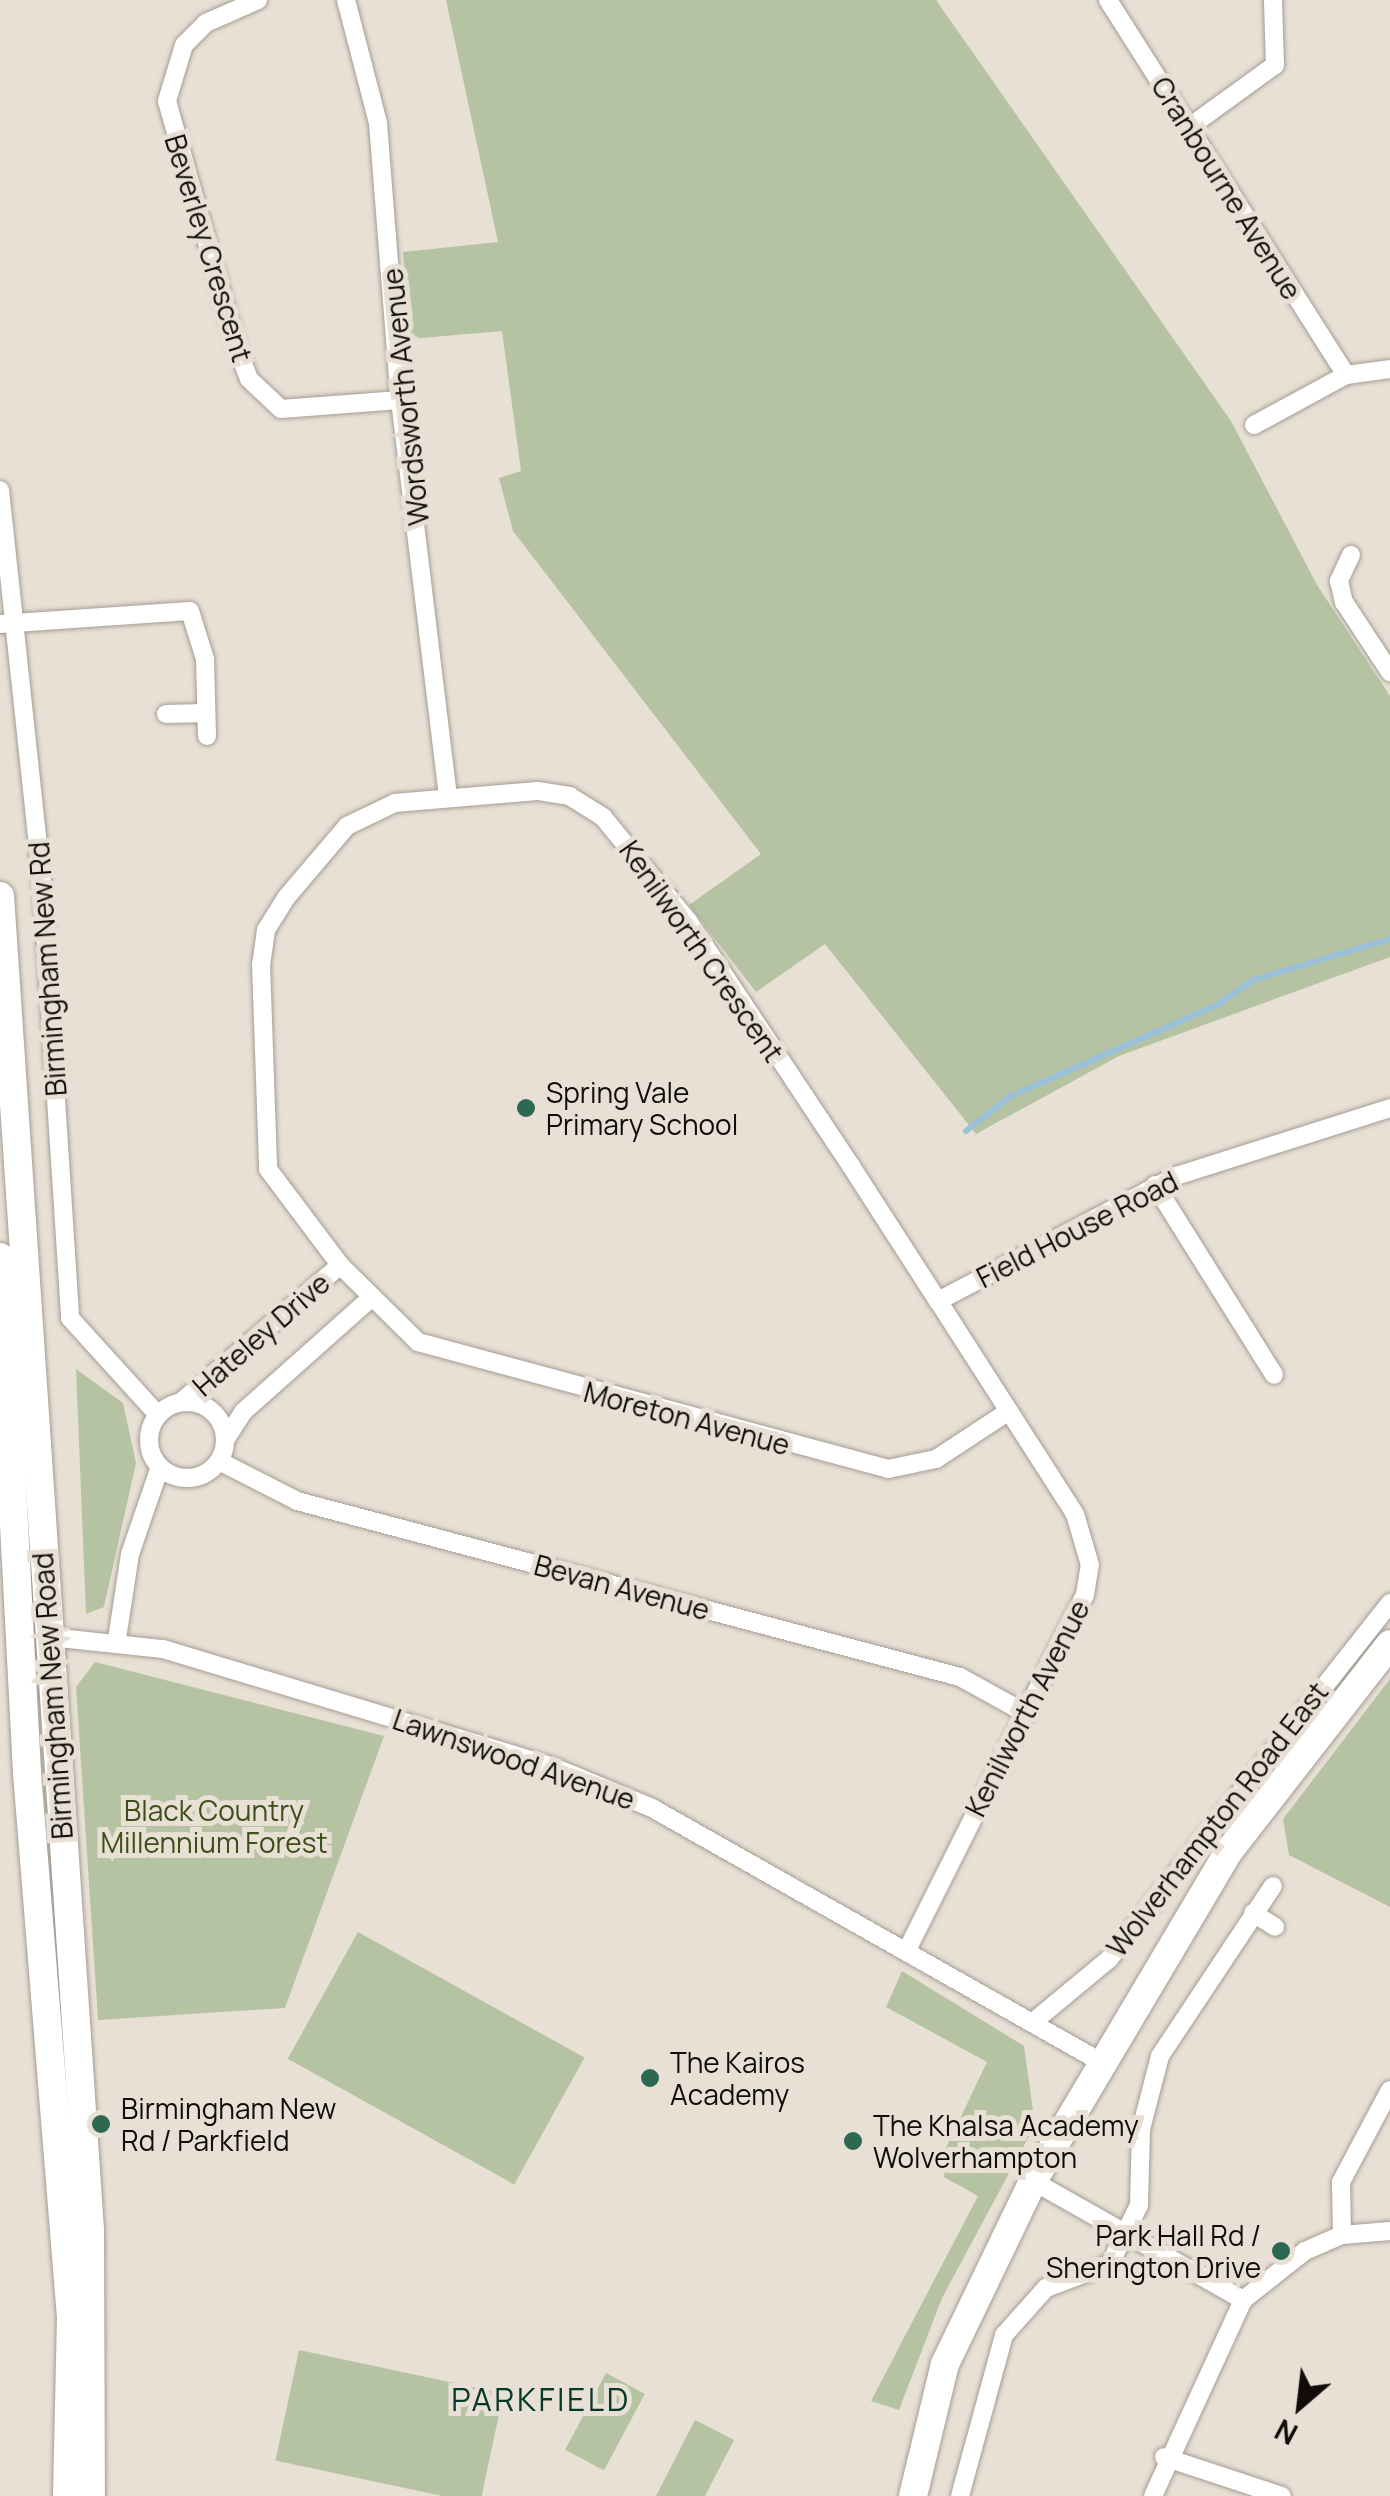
<!DOCTYPE html>
<style>
body{margin:0}
#map{position:relative;width:1390px;height:2496px;overflow:hidden;background:#e8e0d5;font-family:Manrope,sans-serif}
div>[style]{position:absolute}
.green>*{inset:0;background:#b5c3a2;transform-origin:0 0}
.stream>*{height:6px;margin:-3px;padding:0 3px;transform-origin:3px;border-radius:3px;background:#9bc1d8}
.roads{filter:drop-shadow(0 0 2px #a59d94) drop-shadow(0 0 2px #a59d94)}
.minor>*{height:18px;margin:-9px;padding:0 9px;transform-origin:9px;border-radius:9px;background:#fff}
.minor>.ring{margin:-9px;padding:0;box-sizing:content-box;background:none;border:18px solid #fff;border-radius:50%}
.primary>*{height:28px;margin:-14px;padding:0 14px;transform-origin:14px;border-radius:14px;background:#fff}
.trunk>*{height:28px;margin:-14px;padding:0 14px;transform-origin:14px;border-radius:14px;background:#fff}
.dots>*{width:28px;height:28px;translate:-50% -50%;box-sizing:border-box;border:5px solid #e8e0d5;border-radius:50%}
span{translate:-50% -50%;white-space:nowrap;text-align:center;line-height:1.15;-webkit-text-stroke:10px #e8e0d5;paint-order:stroke}
.street-label{font-size:28px;color:#0f0c09}
.poi-label{font-size:28px;color:#0f0c09}
.left{translate:0 -50%;text-align:left}
.right{translate:-100% -50%;text-align:right}
.park-label{font-size:28px;color:#3c4f19}
.quarter-label{font-size:32px;color:#053929;letter-spacing:2.5px}
.north{position:absolute;left:1250px;top:2356px;width:100px;height:100px;-webkit-text-stroke:8px #e8e0d5;paint-order:stroke;rotate:208deg;font-size:28px;font-weight:700;line-height:40px;text-align:center;color:#0f0c09}
.north::after{content:'';display:block;margin:auto;width:35px;height:45px;background:#0f0c09;clip-path:polygon(50% 0,100% 100%,50% 72%,0 100%)}
</style>
<div id="map">
<div class="green">
<div style="clip-path:polygon(446px 0,936px 0,1231px 421px,1317px 585px,1390px 696px,1390px 957px,1119px 1056px,976px 1134px,825px 944px,756px 992px,689px 905px,761px 854px,513px 531px,499px 478px,521px 471px,502px 331px,410px 339px,403px 252px,498px 242px)"></div>
<div style="clip-path:polygon(76px 1369px,123px 1403px,136px 1463px,104px 1607px,86px 1614px)"></div>
<div style="clip-path:polygon(95px 1662px,384px 1736px,285px 2008px,98px 2020px,76px 1687px)"></div>
<div style="clip-path:polygon(1390px 1679px,1390px 1907px,1289px 1855px,1283px 1819px)"></div>
<div style="left:358px;top:1932px;width:259px;height:145px;rotate:29deg"></div>
<div style="clip-path:polygon(902px 1971px,1024px 2046px,1035px 2125px,942px 2298px,899px 2410px,871px 2401px,978px 2196px,944px 2177px,946px 2148px,987px 2062px,886px 2007px)"></div>
<div style="left:299px;top:2350px;width:209px;height:113px;rotate:12deg"></div>
<div style="left:606px;top:2373px;width:44px;height:87px;rotate:28deg"></div>
<div style="clip-path:polygon(695px 2420px,734px 2440px,705px 2496px,656px 2496px)"></div>
</div>
<div class="stream">
<div style="left:966px;top:1131px;width:55px;rotate:-38.3deg"></div>
<div style="left:1009px;top:1097px;width:230px;rotate:-23.9deg"></div>
<div style="left:1219px;top:1004px;width:42px;rotate:-35.2deg"></div>
<div style="left:1253px;top:980px;width:143px;rotate:-16.7deg"></div>
</div>
<div class="roads">
<div class="minor">
<div style="left:258px;top:0;width:57px;rotate:156.1deg"></div>
<div style="left:206px;top:23px;width:31px;rotate:135deg"></div>
<div style="left:184px;top:45px;width:59px;rotate:106.9deg"></div>
<div style="left:167px;top:101px;width:254px;rotate:74.2deg"></div>
<div style="left:236px;top:345px;width:36px;rotate:69deg"></div>
<div style="left:249px;top:379px;width:44px;rotate:43.2deg"></div>
<div style="left:281px;top:409px;width:119px;rotate:-4.3deg"></div>
<div style="left:346px;top:0;width:127px;rotate:75.4deg"></div>
<div style="left:378px;top:123px;width:278px;rotate:85.5deg"></div>
<div style="left:400px;top:400px;width:400px;rotate:83.1deg"></div>
<div style="left:1108px;top:0;width:444px;rotate:57.6deg"></div>
<div style="left:1188px;top:128px;width:107px;rotate:-35.9deg"></div>
<div style="left:1275px;top:65px;width:65px;rotate:-91.8deg"></div>
<div style="left:1254px;top:425px;width:105px;rotate:-28.5deg"></div>
<div style="left:1346px;top:375px;width:44px;rotate:-7.8deg"></div>
<div style="left:0;top:490px;width:394px;rotate:83.9deg"></div>
<div style="left:42px;top:882px;width:437px;rotate:86.3deg"></div>
<div style="left:70px;top:1318px;width:131px;rotate:47.8deg"></div>
<div style="left:1351px;top:555px;width:29px;rotate:115deg"></div>
<div style="left:1339px;top:581px;width:22px;rotate:77deg"></div>
<div style="left:1344px;top:602px;width:84px;rotate:56.7deg"></div>
<div style="left:0;top:624px;width:190px;rotate:-3.9deg"></div>
<div style="left:190px;top:611px;width:50px;rotate:72.6deg"></div>
<div style="left:205px;top:659px;width:77px;rotate:88.5deg"></div>
<div style="left:166px;top:714px;width:40px;rotate:-1.4deg"></div>
<div style="left:1155px;top:1185px;width:224px;rotate:57.9deg"></div>
<div style="left:938px;top:1301px;width:269px;rotate:-27.7deg"></div>
<div style="left:1176px;top:1176px;width:225px;rotate:-17.6deg"></div>
<div class="ring" style="left:149px;top:1402px;width:58px;height:58px"></div>
<div style="left:181px;top:1402px;width:210px;rotate:-40.7deg"></div>
<div style="left:225px;top:1440px;width:33px;rotate:-57deg"></div>
<div style="left:243px;top:1412px;width:171px;rotate:-41.7deg"></div>
<div style="left:219px;top:1461px;width:88px;rotate:27.1deg"></div>
<div style="left:297px;top:1501px;width:686px;rotate:14.87deg"></div>
<div style="left:960px;top:1677px;width:74px;rotate:29deg"></div>
<div style="left:50px;top:1637px;width:114px;rotate:6.1deg"></div>
<div style="left:163px;top:1649px;width:411px;rotate:16.8deg"></div>
<div style="left:556px;top:1768px;width:104px;rotate:22.6deg"></div>
<div style="left:652px;top:1808px;width:516px;rotate:29.5deg"></div>
<div style="left:117px;top:1639px;width:86px;rotate:-81.3deg"></div>
<div style="left:130px;top:1554px;width:92px;rotate:-71deg"></div>
<div style="left:1253px;top:1913px;width:26px;rotate:32deg"></div>
<div style="left:906px;top:1952px;width:399px;rotate:-63.4deg"></div>
<div style="left:1085px;top:1595px;width:30px;rotate:-81deg"></div>
<div style="left:1090px;top:1565px;width:53px;rotate:-106.4deg"></div>
<div style="left:1075px;top:1514px;width:253px;rotate:-122.7deg"></div>
<div style="left:938px;top:1301px;width:161px;rotate:-122.8deg"></div>
<div style="left:851px;top:1166px;width:294px;rotate:-123.6deg"></div>
<div style="left:688px;top:921px;width:134px;rotate:-129.3deg"></div>
<div style="left:603px;top:817px;width:39px;rotate:-148deg"></div>
<div style="left:570px;top:796px;width:33px;rotate:-171deg"></div>
<div style="left:537px;top:791px;width:143px;rotate:175.2deg"></div>
<div style="left:395px;top:803px;width:53px;rotate:154.4deg"></div>
<div style="left:347px;top:826px;width:94px;rotate:130.3deg"></div>
<div style="left:286px;top:898px;width:38px;rotate:122deg"></div>
<div style="left:266px;top:930px;width:34px;rotate:98deg"></div>
<div style="left:261px;top:964px;width:205px;rotate:88deg"></div>
<div style="left:268px;top:1169px;width:120px;rotate:53.1deg"></div>
<div style="left:340px;top:1265px;width:110px;rotate:44.6deg"></div>
<div style="left:418px;top:1342px;width:487px;rotate:15.1deg"></div>
<div style="left:888px;top:1469px;width:49px;rotate:-11.8deg"></div>
<div style="left:936px;top:1459px;width:87px;rotate:-33.3deg"></div>
<div style="left:1032px;top:2023px;width:100px;rotate:-39.7deg"></div>
<div style="left:1109px;top:1959px;width:454px;rotate:-51.7deg"></div>
<div style="left:1033px;top:2181px;width:241px;rotate:29.5deg"></div>
<div style="left:1342px;top:2235px;width:53px;rotate:-91.1deg"></div>
<div style="left:1341px;top:2182px;width:104px;rotate:-62deg"></div>
<div style="left:1164px;top:2457px;width:124px;rotate:18.3deg"></div>
<div style="left:960px;top:2496px;width:167px;rotate:-74.7deg"></div>
<div style="left:1004px;top:2335px;width:63px;rotate:-48.2deg"></div>
<div style="left:1046px;top:2288px;width:68px;rotate:-20.6deg"></div>
<div style="left:1110px;top:2264px;width:66px;rotate:-63.8deg"></div>
<div style="left:1139px;top:2205px;width:76px;rotate:-88.5deg"></div>
<div style="left:1141px;top:2129px;width:75px;rotate:-75.4deg"></div>
<div style="left:1160px;top:2056px;width:204px;rotate:-56.4deg"></div>
<div style="left:1153px;top:2496px;width:216px;rotate:-65.3deg"></div>
<div style="left:1243px;top:2300px;width:79px;rotate:-38.3deg"></div>
<div style="left:1305px;top:2251px;width:40px;rotate:-23.4deg"></div>
<div style="left:1342px;top:2235px;width:48px;rotate:-4.8deg"></div>
</div>
<div class="primary">
<div style="left:913px;top:2496px;width:136px;rotate:-76.4deg"></div>
<div style="left:945px;top:2364px;width:203px;rotate:-64.3deg"></div>
<div style="left:1033px;top:2181px;width:384px;rotate:-59.3deg"></div>
<div style="left:1229px;top:1851px;width:262px;rotate:-52.1deg"></div>
</div>
<div class="trunk">
<div style="left:0;top:896px;width:1337px;rotate:86.14deg"></div>
<div style="left:90px;top:2230px;width:266px;rotate:89.8deg"></div>
<div style="left:0;top:1257px;width:517px;rotate:87deg"></div>
<div style="left:27px;top:1773px;width:546px;rotate:85.38deg"></div>
<div style="left:71px;top:2317px;width:179px;rotate:91.3deg"></div>
</div>
</div>
<div class="dots">
<div style="left:526px;top:1108px;background:#2d6852"></div>
<div style="left:650px;top:2078px;background:#2d6852"></div>
<div style="left:101px;top:2124px;background:#2d6852"></div>
<div style="left:853px;top:2141px;background:#2d6852"></div>
<div style="left:1281px;top:2251px;background:#2d6852"></div>
</div>
<div class="street-label">
<span style="left:1227px;top:188px;rotate:58deg">Cranbourne Avenue</span>
<span style="left:209px;top:248px;rotate:73deg">Beverley Crescent</span>
<span style="left:405px;top:397px;rotate:-96deg">Wordsworth Avenue</span>
<span style="left:702px;top:951px;rotate:55deg">Kenilworth Crescent</span>
<span style="left:47px;top:969px;rotate:-94deg">Birmingham New Rd</span>
<span style="left:1077px;top:1229px;rotate:-27deg">Field House Road</span>
<span style="left:261px;top:1334px;rotate:-41deg">Hateley Drive</span>
<span style="left:687px;top:1418px;rotate:15deg">Moreton Avenue</span>
<span style="left:622px;top:1587px;rotate:15deg">Bevan Avenue</span>
<span style="left:52px;top:1696px;rotate:-94deg">Birmingham New Road</span>
<span style="left:1027px;top:1708px;rotate:-63deg">Kenilworth Avenue</span>
<span style="left:514px;top:1759px;rotate:19deg">Lawnswood Avenue</span>
<span style="left:1217px;top:1819px;rotate:-52deg">Wolverhampton Road East</span>
</div>
<div class="poi-label">
<span class="left" style="left:546px;top:1108px">Spring Vale<br>Primary School</span>
<span class="left" style="left:670px;top:2078px">The Kairos<br>Academy</span>
<span class="left" style="left:121px;top:2124px">Birmingham New<br>Rd / Parkfield</span>
<span class="left" style="left:873px;top:2141px">The Khalsa Academy<br>Wolverhampton</span>
<span class="right" style="left:1261px;top:2251px">Park Hall Rd /<br>Sherington Drive</span>
</div>
<div class="park-label">
<span style="left:214px;top:1826px">Black Country<br>Millennium Forest</span>
</div>
<div class="quarter-label">
<span style="left:541px;top:2399px">PARKFIELD</span>
</div>
<div class="north">N</div>
</div>
